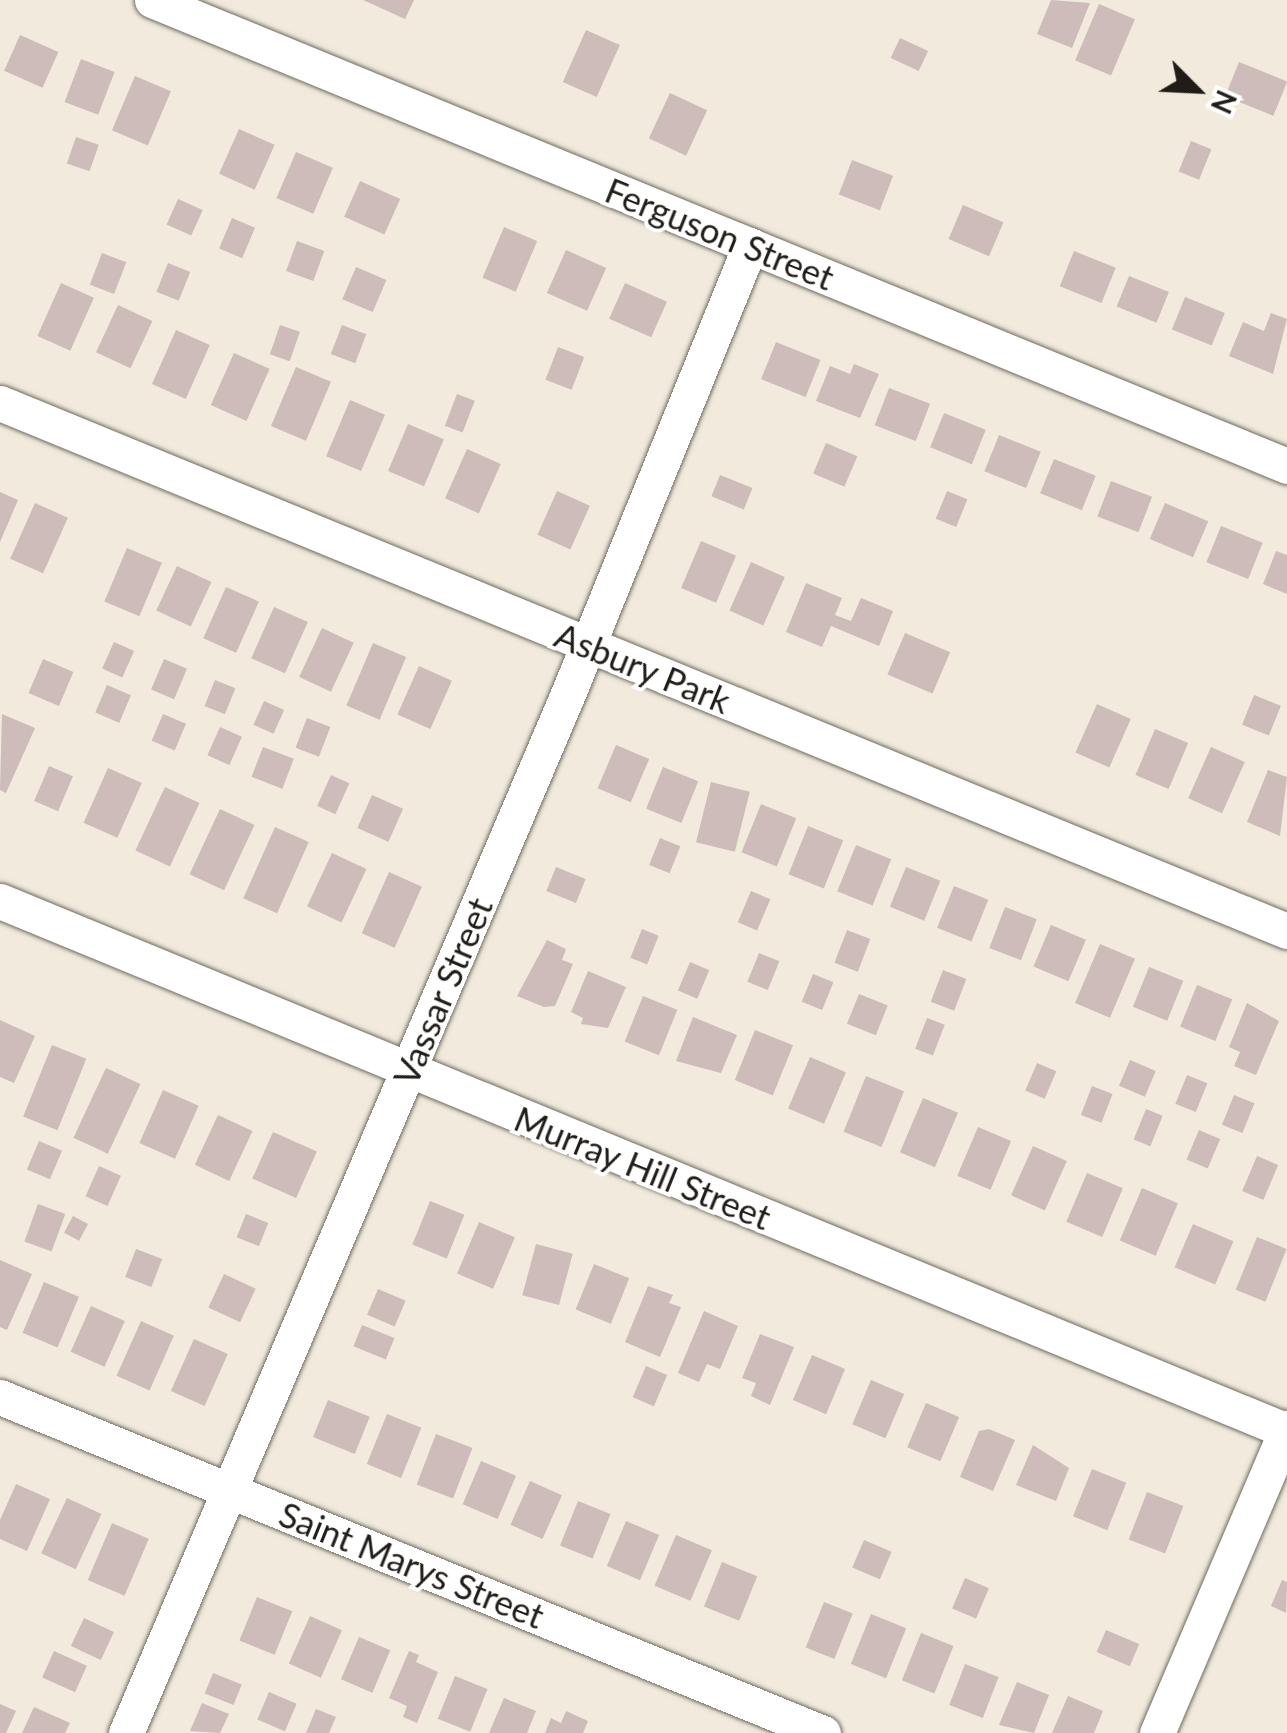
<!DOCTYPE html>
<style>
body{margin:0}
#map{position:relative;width:1287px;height:1733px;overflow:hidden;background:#f1eadd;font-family:Lato,sans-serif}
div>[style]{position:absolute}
.building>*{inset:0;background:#cdbcba;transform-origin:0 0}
.roads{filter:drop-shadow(0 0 2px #706a5f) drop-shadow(0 0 2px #706a5f)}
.minor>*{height:35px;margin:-17.5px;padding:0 17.5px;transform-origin:17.5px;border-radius:17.5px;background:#fff}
span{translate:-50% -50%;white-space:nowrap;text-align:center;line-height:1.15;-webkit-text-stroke:8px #fff;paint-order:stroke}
.street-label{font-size:35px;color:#201d19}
.north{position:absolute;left:1147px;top:40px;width:100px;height:100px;-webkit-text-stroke:8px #fff;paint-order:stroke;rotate:114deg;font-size:28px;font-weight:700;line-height:40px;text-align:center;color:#201d19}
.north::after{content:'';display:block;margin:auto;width:35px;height:45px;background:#201d19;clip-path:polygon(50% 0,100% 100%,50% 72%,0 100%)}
</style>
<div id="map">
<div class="building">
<div style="clip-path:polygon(363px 0,414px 0,405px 19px)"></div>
<div style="clip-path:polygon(1051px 0,1090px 3px,1072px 48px,1037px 34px)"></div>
<div style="left:1099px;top:4px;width:39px;height:61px;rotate:23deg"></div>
<div style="left:586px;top:30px;width:37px;height:57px;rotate:24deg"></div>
<div style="left:20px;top:35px;width:42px;height:39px;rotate:24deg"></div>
<div style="left:900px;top:38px;width:31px;height:22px;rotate:25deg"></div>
<div style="left:81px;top:59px;width:36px;height:46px;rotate:21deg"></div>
<div style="left:1239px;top:62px;width:52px;height:37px;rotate:22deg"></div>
<div style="left:135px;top:76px;width:39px;height:59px;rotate:23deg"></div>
<div style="left:670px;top:93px;width:41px;height:50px;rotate:25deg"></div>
<div style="left:239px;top:129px;width:39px;height:49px;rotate:24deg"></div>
<div style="left:76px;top:137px;width:24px;height:28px;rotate:19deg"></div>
<div style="left:1191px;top:141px;width:22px;height:33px;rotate:22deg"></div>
<div style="left:296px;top:152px;width:40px;height:50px;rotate:23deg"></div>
<div style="left:852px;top:160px;width:44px;height:37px;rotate:21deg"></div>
<div style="left:360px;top:181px;width:44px;height:39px;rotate:24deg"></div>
<div style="left:178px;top:199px;width:27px;height:28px;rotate:24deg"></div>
<div style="left:963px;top:205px;width:44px;height:37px;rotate:23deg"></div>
<div style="left:232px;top:218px;width:25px;height:33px;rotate:23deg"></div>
<div style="left:504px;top:227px;width:36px;height:55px;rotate:23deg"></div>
<div style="left:297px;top:241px;width:29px;height:32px;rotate:20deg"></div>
<div style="left:566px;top:250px;width:44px;height:47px;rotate:24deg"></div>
<div style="left:1074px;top:251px;width:45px;height:38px;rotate:22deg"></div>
<div style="left:102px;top:253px;width:26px;height:34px;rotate:21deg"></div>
<div style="left:168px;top:263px;width:24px;height:31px;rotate:22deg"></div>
<div style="left:356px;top:267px;width:33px;height:35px;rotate:23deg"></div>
<div style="left:1129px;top:276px;width:43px;height:33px;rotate:22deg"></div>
<div style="left:61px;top:283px;width:36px;height:58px;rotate:24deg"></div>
<div style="left:625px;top:283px;width:46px;height:39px;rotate:24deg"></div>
<div style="left:1185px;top:297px;width:43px;height:35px;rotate:22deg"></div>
<div style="left:118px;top:305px;width:38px;height:52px;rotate:25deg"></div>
<div style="clip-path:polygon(1271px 313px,1287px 319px,1273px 374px,1229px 356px,1243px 322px,1264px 331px)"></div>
<div style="left:280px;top:325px;width:21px;height:31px;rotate:19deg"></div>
<div style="left:342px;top:325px;width:26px;height:31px;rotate:21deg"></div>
<div style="left:176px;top:330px;width:37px;height:59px;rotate:24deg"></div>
<div style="left:776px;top:342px;width:48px;height:40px;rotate:22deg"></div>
<div style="left:558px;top:347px;width:28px;height:35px;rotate:21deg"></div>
<div style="left:234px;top:353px;width:39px;height:57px;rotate:24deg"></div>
<div style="clip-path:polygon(854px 364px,879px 374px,860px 418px,816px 401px,830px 366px,850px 374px)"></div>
<div style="left:296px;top:367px;width:38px;height:64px;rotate:23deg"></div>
<div style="left:889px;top:388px;width:44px;height:40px;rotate:21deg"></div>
<div style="left:457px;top:394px;width:19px;height:34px;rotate:21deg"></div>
<div style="left:350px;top:400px;width:38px;height:61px;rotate:23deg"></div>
<div style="left:944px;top:413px;width:45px;height:37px;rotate:22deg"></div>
<div style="left:408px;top:424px;width:39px;height:51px;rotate:23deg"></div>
<div style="left:999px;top:435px;width:45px;height:39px;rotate:22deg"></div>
<div style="left:826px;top:443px;width:34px;height:33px;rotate:23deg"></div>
<div style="left:467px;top:449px;width:37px;height:54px;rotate:24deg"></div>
<div style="left:1054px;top:459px;width:45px;height:37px;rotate:22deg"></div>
<div style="left:720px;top:475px;width:35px;height:23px;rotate:22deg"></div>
<div style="left:1111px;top:481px;width:44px;height:38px;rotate:21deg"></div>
<div style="left:557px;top:491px;width:36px;height:48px;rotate:24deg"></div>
<div style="left:947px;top:491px;width:22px;height:30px;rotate:22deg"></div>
<div style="clip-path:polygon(0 492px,18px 500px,0 542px)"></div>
<div style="left:35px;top:503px;width:36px;height:61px;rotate:24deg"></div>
<div style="left:1165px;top:503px;width:47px;height:39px;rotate:23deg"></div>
<div style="left:1221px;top:526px;width:45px;height:39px;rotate:22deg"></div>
<div style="left:701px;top:541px;width:38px;height:51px;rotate:23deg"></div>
<div style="left:127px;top:548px;width:38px;height:58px;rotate:23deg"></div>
<div style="clip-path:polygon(1276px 551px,1287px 555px,1287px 594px,1263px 584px)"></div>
<div style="left:751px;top:562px;width:37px;height:53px;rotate:24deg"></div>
<div style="left:177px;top:566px;width:38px;height:49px;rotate:25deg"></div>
<div style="clip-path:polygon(806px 583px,842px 598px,835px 615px,851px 621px,861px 598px,893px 611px,879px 646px,831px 626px,822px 647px,786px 632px)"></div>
<div style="left:226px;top:587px;width:36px;height:56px;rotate:24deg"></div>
<div style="left:274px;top:607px;width:37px;height:56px;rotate:24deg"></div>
<div style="left:322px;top:628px;width:35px;height:54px;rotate:25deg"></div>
<div style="left:905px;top:633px;width:49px;height:45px;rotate:23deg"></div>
<div style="left:114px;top:642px;width:22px;height:29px;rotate:24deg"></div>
<div style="left:373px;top:643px;width:36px;height:68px;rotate:23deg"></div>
<div style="left:43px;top:659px;width:33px;height:37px;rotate:23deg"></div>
<div style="left:164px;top:659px;width:25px;height:33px;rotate:23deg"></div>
<div style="left:419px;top:666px;width:36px;height:53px;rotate:24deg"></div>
<div style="left:215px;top:680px;width:22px;height:28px;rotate:22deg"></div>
<div style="left:107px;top:685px;width:26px;height:30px;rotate:23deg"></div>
<div style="left:1254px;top:695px;width:29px;height:32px;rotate:22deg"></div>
<div style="left:264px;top:701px;width:22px;height:26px;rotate:24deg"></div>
<div style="left:1097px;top:704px;width:37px;height:53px;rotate:24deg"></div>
<div style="clip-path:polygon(2px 714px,35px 728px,6px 793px,0 790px)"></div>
<div style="left:163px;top:714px;width:25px;height:29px;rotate:23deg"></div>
<div style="left:307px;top:718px;width:25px;height:32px;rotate:21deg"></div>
<div style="left:220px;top:727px;width:24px;height:31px;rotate:24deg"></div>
<div style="left:1155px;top:729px;width:36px;height:50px;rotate:23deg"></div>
<div style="left:616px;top:745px;width:36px;height:47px;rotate:23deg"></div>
<div style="left:263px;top:747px;width:33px;height:32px;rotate:21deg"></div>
<div style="left:1211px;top:747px;width:37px;height:56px;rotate:24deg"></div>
<div style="left:49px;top:766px;width:26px;height:38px;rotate:23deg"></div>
<div style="left:663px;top:767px;width:38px;height:45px;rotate:22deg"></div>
<div style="left:108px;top:768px;width:37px;height:60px;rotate:24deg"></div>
<div style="clip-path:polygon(1268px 770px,1287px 777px,1280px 836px,1247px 822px)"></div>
<div style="left:331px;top:775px;width:20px;height:34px;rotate:24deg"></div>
<div style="left:711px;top:782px;width:40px;height:62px;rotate:14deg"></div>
<div style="left:165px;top:787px;width:38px;height:70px;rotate:25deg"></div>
<div style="left:372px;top:795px;width:34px;height:36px;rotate:24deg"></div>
<div style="left:761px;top:804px;width:38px;height:52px;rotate:22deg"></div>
<div style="left:220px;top:809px;width:38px;height:72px;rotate:25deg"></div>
<div style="left:808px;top:826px;width:38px;height:52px;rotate:22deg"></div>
<div style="left:275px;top:827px;width:37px;height:78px;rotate:24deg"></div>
<div style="left:660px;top:838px;width:22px;height:29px;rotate:22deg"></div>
<div style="left:856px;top:845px;width:38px;height:50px;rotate:22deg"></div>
<div style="left:332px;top:853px;width:38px;height:59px;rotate:25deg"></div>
<div style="left:556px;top:867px;width:32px;height:26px;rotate:22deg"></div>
<div style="left:906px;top:867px;width:37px;height:43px;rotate:22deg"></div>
<div style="left:389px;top:872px;width:36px;height:67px;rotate:24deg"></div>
<div style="left:954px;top:886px;width:37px;height:45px;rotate:22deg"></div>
<div style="left:751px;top:891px;width:21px;height:34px;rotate:23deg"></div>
<div style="left:1005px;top:907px;width:34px;height:44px;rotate:21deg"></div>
<div style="left:1051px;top:925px;width:38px;height:45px;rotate:23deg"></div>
<div style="left:642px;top:929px;width:18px;height:31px;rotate:22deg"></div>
<div style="left:847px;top:930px;width:25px;height:35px;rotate:21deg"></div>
<div style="clip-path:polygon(547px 940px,566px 949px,562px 960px,573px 964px,555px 1006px,544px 1007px,517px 996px)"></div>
<div style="left:1100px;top:944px;width:38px;height:64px;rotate:23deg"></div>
<div style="left:759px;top:953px;width:22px;height:31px;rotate:22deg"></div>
<div style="left:690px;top:962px;width:21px;height:31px;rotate:23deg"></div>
<div style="left:1149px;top:967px;width:37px;height:43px;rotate:22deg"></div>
<div style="left:943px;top:970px;width:25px;height:34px;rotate:21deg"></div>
<div style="clip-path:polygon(588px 971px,626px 987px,608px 1028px,581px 1024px,583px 1018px,571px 1012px)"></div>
<div style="left:813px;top:974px;width:22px;height:30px;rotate:22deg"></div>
<div style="left:1197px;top:985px;width:38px;height:45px;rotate:22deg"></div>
<div style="left:859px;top:994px;width:31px;height:32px;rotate:22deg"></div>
<div style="left:643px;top:996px;width:37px;height:49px;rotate:22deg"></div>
<div style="clip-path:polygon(1247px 1003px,1279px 1021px,1256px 1075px,1234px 1066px,1240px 1052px,1229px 1047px)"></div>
<div style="clip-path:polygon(693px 1017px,737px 1035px,721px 1073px,676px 1061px)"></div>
<div style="left:927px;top:1018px;width:19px;height:33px;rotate:21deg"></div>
<div style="clip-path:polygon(0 1020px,35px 1036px,14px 1083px,0 1077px)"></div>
<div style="left:755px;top:1030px;width:41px;height:54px;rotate:22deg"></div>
<div style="left:52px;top:1045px;width:37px;height:77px;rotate:22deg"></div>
<div style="left:810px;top:1057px;width:39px;height:56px;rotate:23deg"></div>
<div style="left:1130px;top:1060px;width:28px;height:28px;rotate:23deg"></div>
<div style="left:1037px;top:1063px;width:21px;height:30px;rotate:23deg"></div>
<div style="left:106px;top:1068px;width:38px;height:77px;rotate:25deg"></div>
<div style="left:1187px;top:1075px;width:22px;height:31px;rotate:22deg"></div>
<div style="left:866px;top:1076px;width:41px;height:60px;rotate:22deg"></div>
<div style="left:1092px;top:1086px;width:22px;height:31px;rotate:21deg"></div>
<div style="left:163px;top:1090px;width:39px;height:58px;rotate:24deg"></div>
<div style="left:1234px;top:1095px;width:22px;height:32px;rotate:22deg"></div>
<div style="left:923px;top:1098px;width:38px;height:59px;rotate:23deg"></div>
<div style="left:1146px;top:1109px;width:18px;height:33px;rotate:22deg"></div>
<div style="left:218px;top:1115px;width:38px;height:55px;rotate:25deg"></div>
<div style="left:978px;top:1127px;width:36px;height:53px;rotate:23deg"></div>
<div style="left:1199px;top:1130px;width:23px;height:32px;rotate:23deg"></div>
<div style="left:273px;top:1132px;width:48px;height:51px;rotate:24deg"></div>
<div style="left:39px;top:1141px;width:25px;height:31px;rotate:23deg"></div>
<div style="left:1033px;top:1146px;width:37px;height:54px;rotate:24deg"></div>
<div style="left:1257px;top:1156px;width:23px;height:38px;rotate:23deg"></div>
<div style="left:99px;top:1166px;width:24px;height:33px;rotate:24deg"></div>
<div style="left:1087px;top:1173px;width:39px;height:53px;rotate:23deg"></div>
<div style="left:1142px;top:1188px;width:39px;height:57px;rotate:23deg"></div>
<div style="left:430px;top:1201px;width:37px;height:47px;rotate:22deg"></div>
<div style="left:38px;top:1204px;width:29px;height:40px;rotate:20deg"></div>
<div style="left:246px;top:1214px;width:24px;height:25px;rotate:22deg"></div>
<div style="left:73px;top:1216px;width:17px;height:19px;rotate:28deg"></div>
<div style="left:479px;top:1222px;width:39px;height:56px;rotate:23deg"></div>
<div style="left:1193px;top:1224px;width:44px;height:47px;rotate:23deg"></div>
<div style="left:1257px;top:1237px;width:32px;height:57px;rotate:22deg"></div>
<div style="left:536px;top:1244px;width:38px;height:53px;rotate:15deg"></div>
<div style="left:136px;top:1249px;width:28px;height:30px;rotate:21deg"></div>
<div style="clip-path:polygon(0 1260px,32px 1274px,7px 1330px,0 1327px)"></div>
<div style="left:594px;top:1264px;width:38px;height:49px;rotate:22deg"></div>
<div style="left:224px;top:1274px;width:35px;height:37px;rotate:25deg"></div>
<div style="left:44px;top:1282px;width:38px;height:55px;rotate:23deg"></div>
<div style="clip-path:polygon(648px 1286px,673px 1295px,669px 1303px,681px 1307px,660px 1357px,625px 1342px)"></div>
<div style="left:378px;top:1289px;width:30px;height:28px;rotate:23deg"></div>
<div style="left:91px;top:1306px;width:37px;height:50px;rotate:24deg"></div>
<div style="clip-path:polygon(704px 1311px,738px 1326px,720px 1369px,707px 1364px,699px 1382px,678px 1373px)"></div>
<div style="left:141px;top:1321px;width:36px;height:60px;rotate:24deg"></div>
<div style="left:362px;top:1325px;width:35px;height:23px;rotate:22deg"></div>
<div style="clip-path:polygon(760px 1334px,794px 1347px,770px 1405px,751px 1396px,756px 1383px,742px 1378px)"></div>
<div style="left:194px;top:1339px;width:37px;height:57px;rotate:24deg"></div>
<div style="left:812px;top:1355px;width:36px;height:49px;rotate:23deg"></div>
<div style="left:646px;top:1366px;width:23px;height:34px;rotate:23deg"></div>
<div style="left:871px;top:1380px;width:36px;height:48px;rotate:23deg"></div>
<div style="left:328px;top:1400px;width:45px;height:40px;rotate:22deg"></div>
<div style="left:926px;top:1403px;width:36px;height:48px;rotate:23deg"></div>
<div style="left:387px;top:1414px;width:37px;height:54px;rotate:22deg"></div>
<div style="clip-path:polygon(989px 1429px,1015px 1440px,993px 1491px,960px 1477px,979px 1431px)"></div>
<div style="left:436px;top:1434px;width:39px;height:54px;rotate:21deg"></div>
<div style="clip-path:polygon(1033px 1445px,1069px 1468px,1056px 1501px,1016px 1485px)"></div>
<div style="left:481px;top:1461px;width:38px;height:47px;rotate:23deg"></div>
<div style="left:1092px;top:1469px;width:37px;height:51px;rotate:22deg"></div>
<div style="left:530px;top:1481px;width:35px;height:48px;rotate:24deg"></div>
<div style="clip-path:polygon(16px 1484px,50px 1499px,27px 1551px,0 1539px,0 1520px)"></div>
<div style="left:1147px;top:1492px;width:39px;height:51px;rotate:21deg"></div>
<div style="left:67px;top:1498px;width:38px;height:61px;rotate:25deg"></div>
<div style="left:578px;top:1501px;width:35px;height:48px;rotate:22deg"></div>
<div style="left:626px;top:1521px;width:36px;height:49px;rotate:23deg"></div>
<div style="left:112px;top:1523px;width:40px;height:62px;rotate:23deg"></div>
<div style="left:676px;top:1535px;width:39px;height:55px;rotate:23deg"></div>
<div style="left:864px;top:1540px;width:30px;height:30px;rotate:23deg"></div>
<div style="left:722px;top:1562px;width:38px;height:48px;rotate:22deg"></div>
<div style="left:965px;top:1578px;width:26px;height:33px;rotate:23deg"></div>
<div style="clip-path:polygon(1282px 1580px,1287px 1582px,1286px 1613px,1271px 1606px)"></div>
<div style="left:257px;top:1597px;width:38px;height:47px;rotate:22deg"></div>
<div style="left:824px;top:1602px;width:31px;height:49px;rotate:22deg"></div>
<div style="left:871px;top:1614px;width:38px;height:54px;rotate:22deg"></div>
<div style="left:310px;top:1616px;width:35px;height:52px;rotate:24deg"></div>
<div style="left:84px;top:1618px;width:33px;height:31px;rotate:25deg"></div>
<div style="left:1106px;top:1630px;width:36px;height:24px;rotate:23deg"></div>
<div style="left:921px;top:1633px;width:35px;height:51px;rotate:22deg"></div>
<div style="left:359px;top:1637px;width:34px;height:46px;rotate:23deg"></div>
<div style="left:54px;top:1651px;width:36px;height:29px;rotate:24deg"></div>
<div style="clip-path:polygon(409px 1651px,419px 1655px,416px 1662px,438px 1672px,417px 1723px,403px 1717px,407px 1706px,389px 1698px)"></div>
<div style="left:965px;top:1664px;width:36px;height:44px;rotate:21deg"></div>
<div style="left:213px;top:1673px;width:31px;height:22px;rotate:22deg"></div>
<div style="left:455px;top:1676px;width:35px;height:46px;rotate:22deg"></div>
<div style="clip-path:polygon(1017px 1682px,1049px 1695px,1034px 1733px,999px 1725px)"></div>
<div style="left:269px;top:1692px;width:30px;height:30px;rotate:23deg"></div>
<div style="clip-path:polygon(1068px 1696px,1103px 1711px,1094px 1733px,1052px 1733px)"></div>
<div style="clip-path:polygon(504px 1698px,536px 1711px,527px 1733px,489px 1733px)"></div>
<div style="clip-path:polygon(202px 1703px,229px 1714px,220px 1733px,190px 1731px)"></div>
<div style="clip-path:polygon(0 1704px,16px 1711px,6px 1733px,0 1733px)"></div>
<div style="clip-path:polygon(34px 1707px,70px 1723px,65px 1733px,22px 1733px)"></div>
<div style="clip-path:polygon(316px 1709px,336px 1717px,329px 1733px,306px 1733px)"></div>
<div style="clip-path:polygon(566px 1711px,588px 1721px,583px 1733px,545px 1733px,551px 1718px,561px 1723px)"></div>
</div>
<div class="roads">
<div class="minor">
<div style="left:152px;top:0;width:1227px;rotate:22.32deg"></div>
<div style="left:0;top:403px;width:1391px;rotate:22.31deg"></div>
<div style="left:0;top:901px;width:1392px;rotate:22.38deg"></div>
<div style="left:0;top:1397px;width:889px;rotate:22.21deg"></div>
<div style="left:126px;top:1733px;width:1134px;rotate:-66.96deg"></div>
<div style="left:570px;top:689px;width:479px;rotate:-67.9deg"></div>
<div style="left:1157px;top:1733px;width:332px;rotate:-66.9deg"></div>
</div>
</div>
<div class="street-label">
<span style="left:720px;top:233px;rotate:22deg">Ferguson Street</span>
<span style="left:643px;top:667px;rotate:22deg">Asbury Park</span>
<span style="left:442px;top:991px;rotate:-67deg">Vassar Street</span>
<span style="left:643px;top:1167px;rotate:22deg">Murray Hill Street</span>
<span style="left:412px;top:1564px;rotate:22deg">Saint Marys Street</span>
</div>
<div class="north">N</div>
</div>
